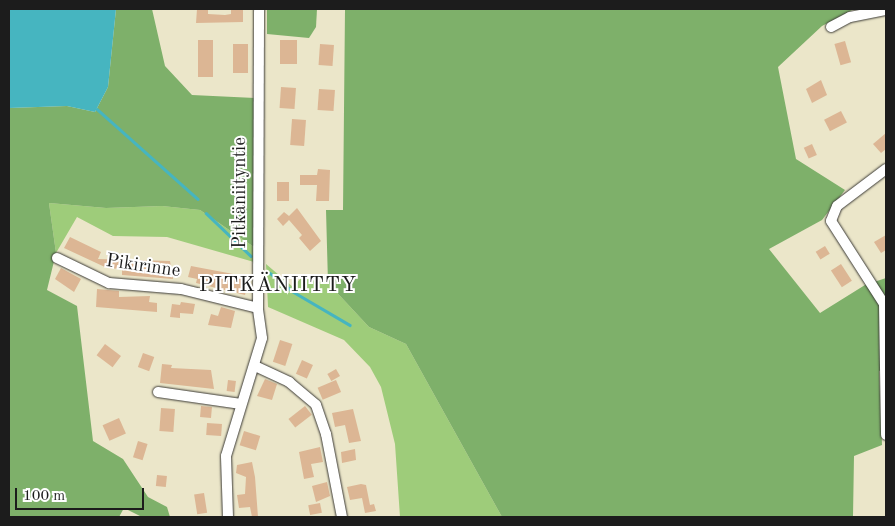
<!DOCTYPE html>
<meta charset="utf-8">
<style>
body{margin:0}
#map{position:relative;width:895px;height:526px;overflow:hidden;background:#ebe6c9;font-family:"Old Standard TT",serif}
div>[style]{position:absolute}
.green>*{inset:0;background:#9ecc7a}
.forest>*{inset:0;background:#7eb06a}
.water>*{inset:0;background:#46b5c0}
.stream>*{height:2.5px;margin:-1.25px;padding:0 1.25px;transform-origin:1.25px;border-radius:1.25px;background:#46b5c0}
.building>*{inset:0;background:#dcb694;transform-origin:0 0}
.roads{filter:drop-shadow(0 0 1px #3b3a36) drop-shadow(0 0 1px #3b3a36)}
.street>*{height:10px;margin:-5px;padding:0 5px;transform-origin:5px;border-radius:5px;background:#fff}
span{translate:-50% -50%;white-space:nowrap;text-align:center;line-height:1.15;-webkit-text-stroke:4px #fff;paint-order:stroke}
.street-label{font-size:19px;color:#1c1c1c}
.quarter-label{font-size:21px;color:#1c1c1c;letter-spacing:1px}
.frame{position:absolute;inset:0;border:10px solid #1c1c1c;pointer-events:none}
.scale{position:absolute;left:15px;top:488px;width:129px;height:22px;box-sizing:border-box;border:2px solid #1c1c1c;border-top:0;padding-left:6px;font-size:15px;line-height:18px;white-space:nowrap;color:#1c1c1c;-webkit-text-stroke:4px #fff;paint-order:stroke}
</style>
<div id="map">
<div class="green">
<div style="clip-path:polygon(49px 203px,106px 208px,162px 206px,200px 210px,254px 247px,254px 262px,167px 237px,113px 236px,77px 217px,56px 253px)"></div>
<div style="clip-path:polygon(266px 264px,293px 287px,301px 278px,328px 283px,369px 327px,406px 344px,502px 517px,400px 517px,395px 444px,381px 387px,370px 367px,344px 340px,268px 307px)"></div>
</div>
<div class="forest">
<div style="clip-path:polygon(116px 9px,152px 9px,165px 66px,192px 95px,255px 98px,254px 247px,200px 210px,162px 206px,106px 208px,49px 203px,56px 253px,47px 290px,77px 306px,93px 441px,123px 459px,148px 497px,167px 507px,170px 517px,142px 517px,124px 508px,119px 517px,9px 517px,9px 108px,67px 106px,95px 112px,108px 87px)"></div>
<div style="clip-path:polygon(267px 9px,317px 9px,316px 27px,309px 38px,267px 34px)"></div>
<div style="clip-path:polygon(345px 9px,854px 9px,822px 26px,778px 67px,796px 159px,845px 190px,822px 220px,769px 249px,820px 313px,865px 285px,886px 278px,886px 369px,879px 371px,882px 445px,854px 456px,853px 517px,502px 517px,406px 344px,369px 327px,328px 283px,326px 210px,343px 210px)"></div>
</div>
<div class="water">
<div style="clip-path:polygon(9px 9px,116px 9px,108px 87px,95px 112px,67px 106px,9px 108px)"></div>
</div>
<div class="stream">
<div style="left:97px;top:109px;width:135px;rotate:41.7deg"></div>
<div style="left:206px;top:213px;width:62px;rotate:43.7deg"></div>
<div style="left:270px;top:273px;width:28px;rotate:39deg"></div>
<div style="left:292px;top:291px;width:67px;rotate:30.4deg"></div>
</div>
<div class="building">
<div style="clip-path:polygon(197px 9px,208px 9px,208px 14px,225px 15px,231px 14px,231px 9px,243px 9px,243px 22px,196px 23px)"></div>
<div style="left:198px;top:40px;width:15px;height:37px"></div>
<div style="left:280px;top:40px;width:17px;height:24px"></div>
<div style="left:845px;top:41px;width:22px;height:11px;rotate:74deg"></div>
<div style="left:233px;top:44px;width:15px;height:29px"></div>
<div style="left:320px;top:44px;width:14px;height:21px;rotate:4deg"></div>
<div style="clip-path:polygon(821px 80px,827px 95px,812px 103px,806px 89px)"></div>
<div style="left:281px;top:87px;width:15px;height:21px;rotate:4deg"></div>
<div style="left:319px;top:89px;width:16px;height:21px;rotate:4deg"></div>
<div style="left:841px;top:111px;width:13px;height:19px;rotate:63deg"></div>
<div style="left:292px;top:119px;width:14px;height:26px;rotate:4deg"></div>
<div style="clip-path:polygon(886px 133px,886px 149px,881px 153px,873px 144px)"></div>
<div style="left:812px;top:144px;width:12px;height:9px;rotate:66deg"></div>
<div style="clip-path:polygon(318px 169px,330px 170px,329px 201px,316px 201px,317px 185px,300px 185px,300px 175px,317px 175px)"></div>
<div style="left:277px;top:182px;width:12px;height:19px"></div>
<div style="clip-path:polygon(297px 208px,321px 241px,310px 251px,299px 238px,302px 235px,289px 220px,283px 226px,277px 219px,284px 212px,289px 216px)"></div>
<div style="clip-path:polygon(886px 235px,886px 250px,881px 253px,874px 242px)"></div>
<div style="clip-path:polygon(70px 237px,101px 252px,98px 259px,170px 261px,173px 279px,122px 275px,122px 269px,107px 268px,64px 248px)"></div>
<div style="left:825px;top:246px;width:9px;height:11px;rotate:58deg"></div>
<div style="left:841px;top:264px;width:20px;height:12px;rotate:57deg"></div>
<div style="clip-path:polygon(191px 266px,249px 277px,245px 295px,196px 283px,197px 279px,188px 277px)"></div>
<div style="clip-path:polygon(61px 268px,81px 279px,74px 292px,55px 279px)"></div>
<div style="clip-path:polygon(97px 289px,119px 291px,119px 297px,150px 296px,149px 302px,157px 303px,157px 312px,96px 307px)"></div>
<div style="clip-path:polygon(181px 302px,195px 304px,193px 314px,180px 313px,180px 318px,170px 317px,172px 304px,180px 305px)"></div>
<div style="clip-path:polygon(221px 307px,235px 311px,231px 328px,208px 325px,211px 314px,218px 316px)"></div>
<div style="left:280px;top:340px;width:13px;height:23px;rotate:18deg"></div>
<div style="left:105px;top:344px;width:20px;height:14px;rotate:37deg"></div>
<div style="left:143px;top:353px;width:12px;height:15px;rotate:20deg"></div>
<div style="left:302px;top:360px;width:12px;height:15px;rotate:24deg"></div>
<div style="clip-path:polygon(162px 364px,172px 365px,171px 368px,211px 370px,214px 389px,160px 383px)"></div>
<div style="left:336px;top:369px;width:8px;height:10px;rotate:60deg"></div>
<div style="clip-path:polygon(265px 379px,277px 384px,272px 400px,257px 396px)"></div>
<div style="left:228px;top:380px;width:8px;height:11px;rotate:7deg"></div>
<div style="left:336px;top:380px;width:13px;height:20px;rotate:67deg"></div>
<div style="left:201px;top:406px;width:11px;height:11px;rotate:5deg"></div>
<div style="left:305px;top:406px;width:11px;height:21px;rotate:52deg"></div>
<div style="left:161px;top:408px;width:14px;height:23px;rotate:4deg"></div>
<div style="clip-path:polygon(353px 409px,361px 441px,349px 443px,345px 425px,335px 427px,332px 413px)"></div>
<div style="left:119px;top:418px;width:17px;height:18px;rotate:66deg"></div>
<div style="left:207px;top:423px;width:15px;height:12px;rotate:4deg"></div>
<div style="left:244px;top:431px;width:17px;height:15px;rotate:17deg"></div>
<div style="left:138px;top:441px;width:10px;height:17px;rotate:17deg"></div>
<div style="clip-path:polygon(320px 447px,323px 462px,311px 464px,314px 477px,304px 479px,299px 452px)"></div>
<div style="clip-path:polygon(355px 449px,356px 460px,342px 463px,341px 452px)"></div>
<div style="clip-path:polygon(252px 462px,255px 477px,258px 517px,252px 517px,250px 507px,239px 508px,237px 495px,245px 494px,246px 477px,236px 473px,237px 465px)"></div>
<div style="left:157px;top:475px;width:10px;height:11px;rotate:6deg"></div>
<div style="clip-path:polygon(327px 482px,330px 496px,316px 502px,312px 486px)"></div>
<div style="clip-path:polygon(361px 484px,366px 485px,370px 505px,374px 504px,376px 511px,365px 513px,362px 498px,350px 500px,347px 487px)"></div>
<div style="left:204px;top:493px;width:20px;height:10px;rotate:81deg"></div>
<div style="left:320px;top:503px;width:10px;height:12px;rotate:79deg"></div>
</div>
<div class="roads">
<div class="street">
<div style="left:831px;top:27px;width:21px;rotate:-28deg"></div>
<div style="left:850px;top:17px;width:37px;rotate:-11deg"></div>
<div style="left:886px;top:169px;width:61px;rotate:142.9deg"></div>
<div style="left:837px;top:206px;width:16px;rotate:112deg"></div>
<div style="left:831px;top:221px;width:98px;rotate:57.4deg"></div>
<div style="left:884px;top:304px;width:131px;rotate:89.1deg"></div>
<div style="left:57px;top:258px;width:58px;rotate:25.7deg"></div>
<div style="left:109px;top:283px;width:72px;rotate:4.8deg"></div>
<div style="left:181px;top:289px;width:79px;rotate:13.9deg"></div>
<div style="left:255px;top:366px;width:38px;rotate:25deg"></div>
<div style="left:289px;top:382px;width:35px;rotate:40deg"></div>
<div style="left:316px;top:405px;width:31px;rotate:71deg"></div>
<div style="left:326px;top:434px;width:85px;rotate:79.1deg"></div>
<div style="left:158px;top:392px;width:84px;rotate:8.2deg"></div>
<div style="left:228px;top:517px;width:61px;rotate:-91.9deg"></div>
<div style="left:226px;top:456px;width:123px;rotate:-73deg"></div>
<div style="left:262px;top:338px;width:30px;rotate:-98deg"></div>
<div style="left:258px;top:308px;width:299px;rotate:-89.8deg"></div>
</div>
</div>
<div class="street-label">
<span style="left:241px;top:193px;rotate:-90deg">Pitkäniityntie</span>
<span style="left:143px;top:267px;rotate:8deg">Pikirinne</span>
</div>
<div class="quarter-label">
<span style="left:278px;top:286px">PITKÄNIITTY</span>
</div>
<div class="frame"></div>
<div class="scale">100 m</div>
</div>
